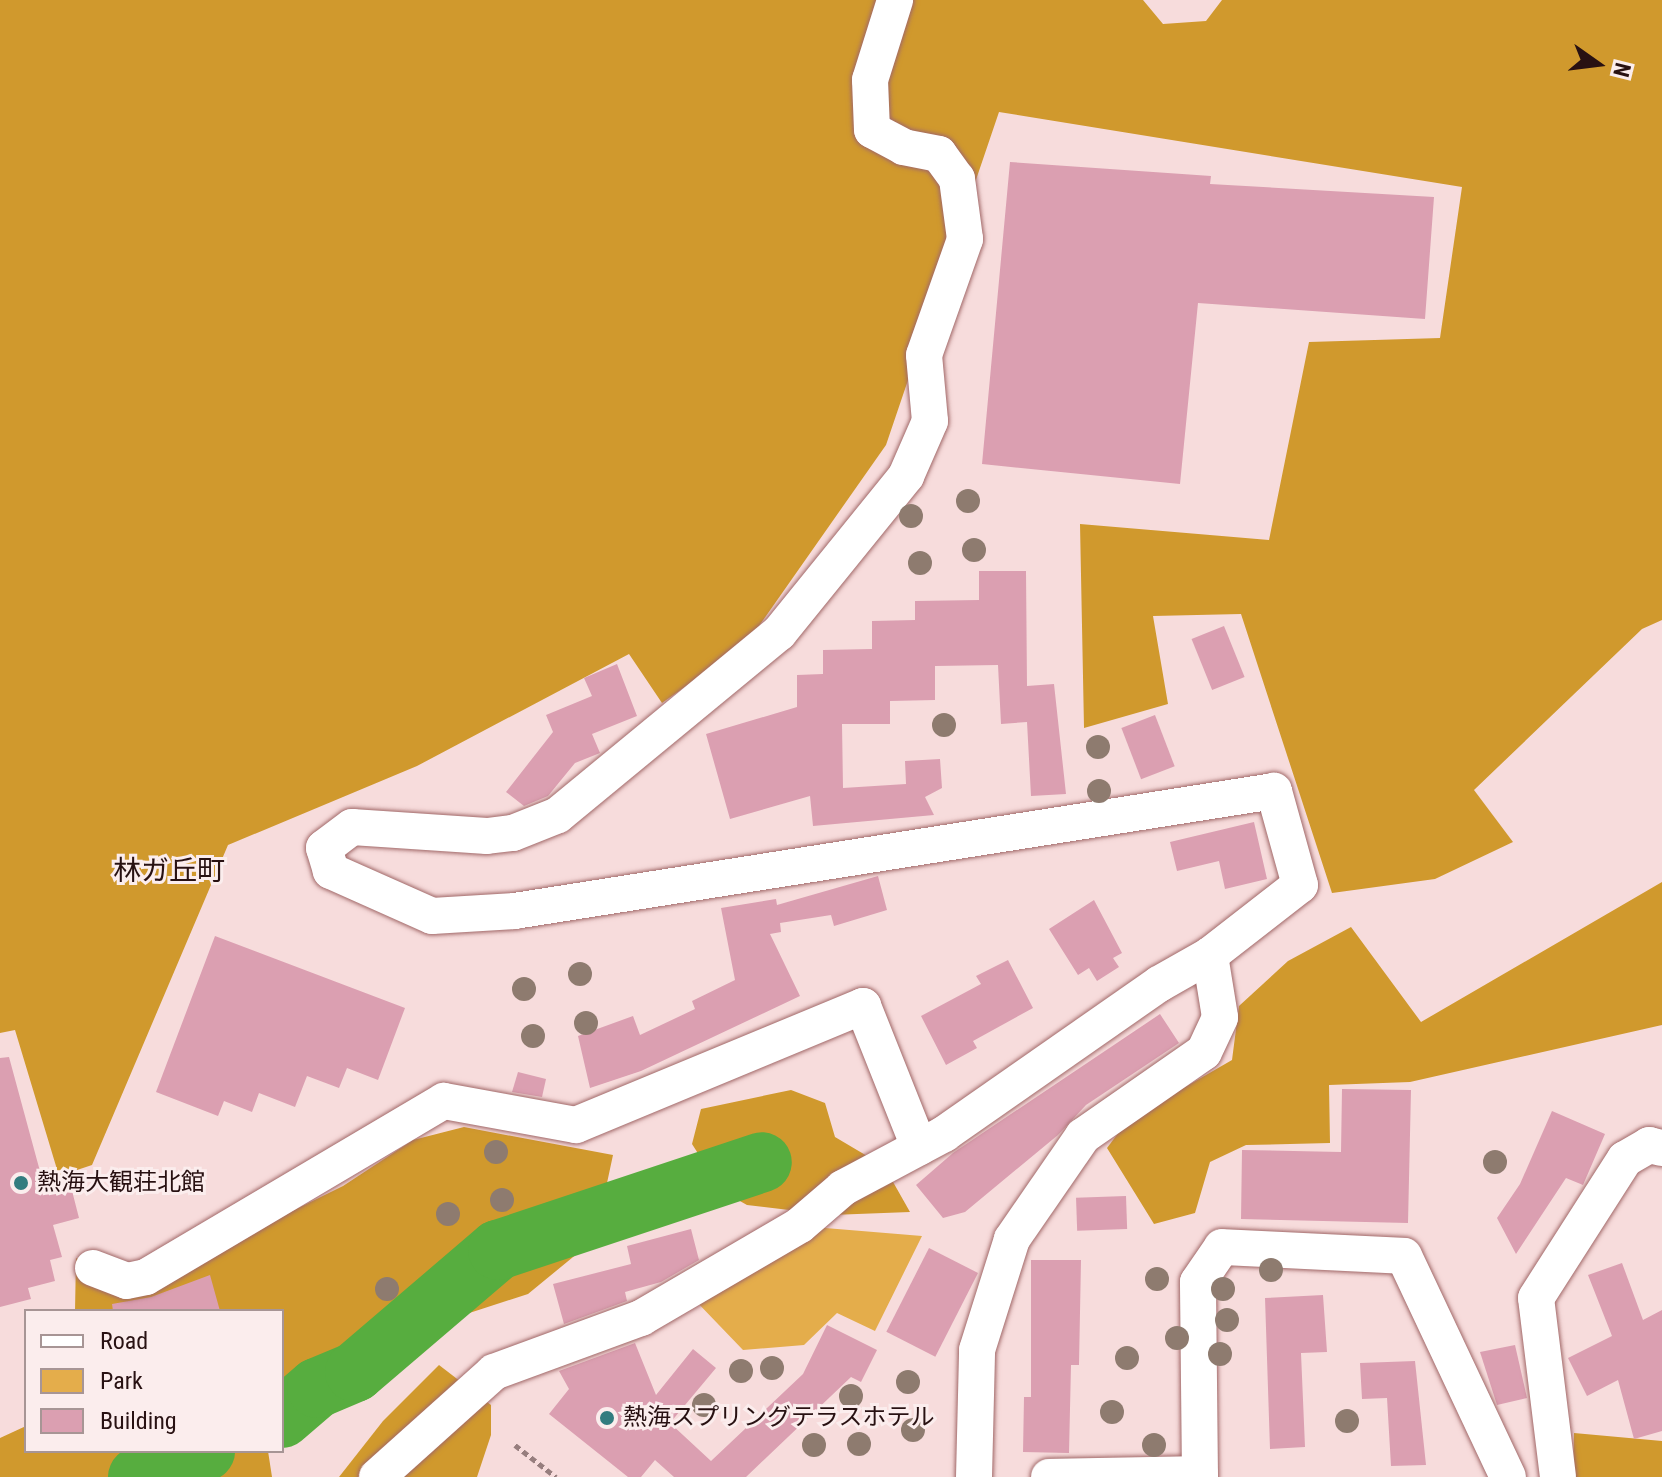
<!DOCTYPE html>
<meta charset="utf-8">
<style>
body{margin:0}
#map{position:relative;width:1662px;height:1477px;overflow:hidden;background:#f7dcdc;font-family:"Roboto Condensed","Noto Sans JP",sans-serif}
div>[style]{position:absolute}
.green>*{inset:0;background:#e4ad4b}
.forest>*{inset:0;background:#d0992d}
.river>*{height:60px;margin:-30px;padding:0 30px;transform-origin:30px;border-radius:30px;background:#57ad3f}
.building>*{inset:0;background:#db9fb1;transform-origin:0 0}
.path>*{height:5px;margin-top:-2.5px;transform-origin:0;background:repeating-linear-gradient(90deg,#977e7e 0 6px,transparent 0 10px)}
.roads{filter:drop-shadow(0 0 2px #a16868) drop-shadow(0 0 2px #a16868)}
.street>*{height:36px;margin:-18px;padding:0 18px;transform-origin:18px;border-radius:18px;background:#fff}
.trees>*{width:24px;height:24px;margin:-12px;border-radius:50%;background:#8e7b6f}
.dots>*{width:22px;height:22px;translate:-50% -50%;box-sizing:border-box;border:4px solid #fbeded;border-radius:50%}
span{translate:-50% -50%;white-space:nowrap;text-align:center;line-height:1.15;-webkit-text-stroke:6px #fbeded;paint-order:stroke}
.poi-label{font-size:24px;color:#281112}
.left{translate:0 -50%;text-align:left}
.quarter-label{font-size:28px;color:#281112}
.legend{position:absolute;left:24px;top:1309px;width:260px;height:144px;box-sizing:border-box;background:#fbeded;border:2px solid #a79595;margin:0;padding:10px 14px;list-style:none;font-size:24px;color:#281112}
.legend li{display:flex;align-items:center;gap:16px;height:40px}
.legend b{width:40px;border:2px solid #a79595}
.north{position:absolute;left:1558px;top:24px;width:80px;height:80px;-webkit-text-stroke:6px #fbeded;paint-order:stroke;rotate:104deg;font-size:22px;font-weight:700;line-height:32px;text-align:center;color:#281112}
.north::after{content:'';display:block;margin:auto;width:28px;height:36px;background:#281112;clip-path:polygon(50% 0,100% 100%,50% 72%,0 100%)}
</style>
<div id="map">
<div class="green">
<div style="clip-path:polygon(813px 1227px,922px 1236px,875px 1331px,837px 1313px,804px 1345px,743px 1350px,693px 1298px)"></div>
</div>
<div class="forest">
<div style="clip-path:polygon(0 0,1143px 0,1163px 24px,1206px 21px,1222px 0,1662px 0,1662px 620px,1642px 629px,1474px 790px,1513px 842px,1435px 879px,1332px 893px,1241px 614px,1153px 616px,1168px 704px,1084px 728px,1080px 524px,1269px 540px,1309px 342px,1440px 338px,1462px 187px,999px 112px,886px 445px,747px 643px,662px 703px,629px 654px,417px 766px,228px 845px,92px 1165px,59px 1176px,15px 1030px,0 1033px)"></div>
<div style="clip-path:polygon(1662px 882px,1662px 1025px,1410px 1082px,1329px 1085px,1330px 1143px,1246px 1145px,1210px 1162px,1195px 1213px,1154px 1224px,1107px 1148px,1128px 1120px,1232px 1060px,1239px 1006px,1288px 961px,1351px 927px,1421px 1022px)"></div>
<div style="clip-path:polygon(791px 1090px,825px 1103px,835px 1137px,884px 1166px,910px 1212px,831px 1215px,747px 1205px,722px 1191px,692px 1144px,701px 1109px)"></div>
<div style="clip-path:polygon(464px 1127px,613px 1155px,595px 1239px,528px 1294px,454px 1318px,419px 1351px,314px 1381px,317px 1388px,282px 1405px,282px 1311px,75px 1311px,76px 1258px,122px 1279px,276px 1219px,343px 1186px,413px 1140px)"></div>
<div style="clip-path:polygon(439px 1365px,491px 1405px,491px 1435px,477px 1477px,339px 1477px,383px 1421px)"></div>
<div style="clip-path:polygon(26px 1426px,26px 1451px,190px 1451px,150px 1477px,0 1477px,0 1438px)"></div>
<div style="clip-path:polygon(1574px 1433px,1662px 1441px,1662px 1477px,1573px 1477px)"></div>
<div style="clip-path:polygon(223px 1451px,268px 1451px,272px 1477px,162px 1477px)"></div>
</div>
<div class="river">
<div style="left:282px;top:1418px;width:46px;rotate:-40.6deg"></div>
<div style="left:317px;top:1388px;width:41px;rotate:-22.8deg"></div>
<div style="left:355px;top:1372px;width:188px;rotate:-40.5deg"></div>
<div style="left:498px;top:1250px;width:278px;rotate:-18.4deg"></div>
<div style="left:138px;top:1477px;width:72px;rotate:-21.2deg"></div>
</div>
<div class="building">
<div style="clip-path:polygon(1010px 162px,1211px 176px,1210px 184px,1434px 197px,1425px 319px,1198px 303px,1180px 484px,982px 464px)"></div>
<div style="clip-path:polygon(979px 571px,1026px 571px,1027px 686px,1054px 684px,1066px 794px,1031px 796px,1027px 722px,1001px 724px,998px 665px,935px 666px,935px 700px,890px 701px,890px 724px,842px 724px,843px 788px,906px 784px,905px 761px,940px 759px,942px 788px,925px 797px,934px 815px,813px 826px,810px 796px,730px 819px,706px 734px,797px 707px,797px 675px,823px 674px,823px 650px,872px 649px,872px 621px,915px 620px,915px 601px,979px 600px)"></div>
<div style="left:1224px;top:626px;width:55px;height:35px;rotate:68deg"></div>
<div style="clip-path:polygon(617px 664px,637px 716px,592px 734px,600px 753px,575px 763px,548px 796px,524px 806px,506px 792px,553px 732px,546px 715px,592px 696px,584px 678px)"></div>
<div style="left:1155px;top:715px;width:55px;height:36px;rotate:69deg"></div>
<div style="clip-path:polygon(1254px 822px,1267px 879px,1225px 889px,1219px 861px,1177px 871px,1170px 842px)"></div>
<div style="clip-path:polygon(878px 876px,887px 910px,834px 926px,831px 915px,780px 923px,781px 932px,770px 934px,800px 996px,641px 1071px,590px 1088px,578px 1036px,633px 1016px,640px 1035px,695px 1009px,692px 1001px,735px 980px,721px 908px,776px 899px,777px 905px)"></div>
<div style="clip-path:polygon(1094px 900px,1122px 953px,1113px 958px,1119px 967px,1097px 981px,1089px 968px,1078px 975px,1049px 929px)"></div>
<div style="clip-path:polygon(215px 936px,405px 1008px,378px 1080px,347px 1068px,339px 1088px,307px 1076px,295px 1107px,259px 1093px,252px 1112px,224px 1101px,218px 1116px,156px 1092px)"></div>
<div style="clip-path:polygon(1008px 960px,1033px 1008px,973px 1041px,977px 1048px,946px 1065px,921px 1016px,981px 984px,976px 976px)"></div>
<div style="clip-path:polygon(1160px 1014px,1179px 1043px,1086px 1105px,1058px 1135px,965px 1212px,943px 1218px,916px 1185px,953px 1153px)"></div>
<div style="clip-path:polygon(9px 1057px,44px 1186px,69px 1179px,79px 1218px,53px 1225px,62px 1257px,50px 1260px,55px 1281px,28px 1288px,31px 1299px,0 1307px,0 1058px)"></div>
<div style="clip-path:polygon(518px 1072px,546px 1079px,542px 1097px,512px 1092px)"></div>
<div style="clip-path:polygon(1342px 1089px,1411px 1090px,1408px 1223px,1241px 1219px,1242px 1150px,1341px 1152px)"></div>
<div style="clip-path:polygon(1552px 1111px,1605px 1134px,1583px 1185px,1566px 1178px,1516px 1254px,1497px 1218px,1520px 1184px)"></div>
<div style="left:1126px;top:1196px;width:33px;height:50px;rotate:88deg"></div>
<div style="clip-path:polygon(691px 1229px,699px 1260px,661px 1282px,625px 1292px,627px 1301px,564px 1324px,553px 1284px,631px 1264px,627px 1246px)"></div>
<div style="left:929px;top:1248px;width:55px;height:94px;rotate:27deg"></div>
<div style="clip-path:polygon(1031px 1260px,1081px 1260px,1079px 1365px,1071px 1365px,1069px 1453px,1023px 1452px,1024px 1397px,1031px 1397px)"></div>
<div style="clip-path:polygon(1622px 1263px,1643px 1320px,1662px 1310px,1662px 1431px,1634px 1439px,1618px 1380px,1587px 1396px,1568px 1358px,1612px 1336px,1588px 1275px)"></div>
<div style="clip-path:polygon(210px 1275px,220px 1311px,113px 1311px,112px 1304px,151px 1297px)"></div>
<div style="clip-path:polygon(1323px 1295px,1327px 1352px,1301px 1353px,1305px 1447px,1270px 1449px,1265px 1298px)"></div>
<div style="clip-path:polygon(827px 1325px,877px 1350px,861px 1382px,851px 1377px,746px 1477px,674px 1477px,655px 1460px,641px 1477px,628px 1477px,549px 1414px,569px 1389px,559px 1371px,635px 1343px,656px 1395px,693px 1349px,716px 1368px,670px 1423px,711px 1461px,803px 1374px)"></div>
<div style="clip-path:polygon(1515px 1345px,1527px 1398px,1497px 1405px,1480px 1352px)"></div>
<div style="clip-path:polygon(1415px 1361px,1426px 1465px,1391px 1466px,1387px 1398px,1362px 1399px,1360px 1363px)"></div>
</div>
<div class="path">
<div style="left:515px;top:1445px;width:52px;rotate:38deg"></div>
</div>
<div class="roads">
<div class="street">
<div style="left:93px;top:1268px;width:36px;rotate:21deg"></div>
<div style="left:127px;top:1281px;width:19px;rotate:-12deg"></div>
<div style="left:146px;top:1277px;width:346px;rotate:-30.6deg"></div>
<div style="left:444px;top:1101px;width:134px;rotate:10.3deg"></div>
<div style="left:576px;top:1125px;width:311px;rotate:-22.5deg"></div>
<div style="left:863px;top:1006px;width:152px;rotate:68.3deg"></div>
<div style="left:377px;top:1477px;width:157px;rotate:-41.9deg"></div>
<div style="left:494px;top:1372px;width:157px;rotate:-20.2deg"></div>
<div style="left:641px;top:1318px;width:184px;rotate:-30.3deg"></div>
<div style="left:800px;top:1225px;width:57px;rotate:-40.7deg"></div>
<div style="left:843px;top:1188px;width:115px;rotate:-28.1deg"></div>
<div style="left:944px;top:1134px;width:262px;rotate:-34.9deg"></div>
<div style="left:1159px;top:984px;width:59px;rotate:-29.6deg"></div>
<div style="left:1210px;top:955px;width:114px;rotate:-37.9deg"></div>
<div style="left:1300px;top:885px;width:98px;rotate:-105.5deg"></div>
<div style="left:1274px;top:791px;width:768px;rotate:171.02deg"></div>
<div style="left:515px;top:911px;width:83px;rotate:176.6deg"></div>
<div style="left:432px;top:916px;width:111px;rotate:-156deg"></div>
<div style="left:331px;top:871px;width:24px;rotate:-107deg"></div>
<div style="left:324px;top:848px;width:35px;rotate:-37deg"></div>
<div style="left:352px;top:827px;width:135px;rotate:3.8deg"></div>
<div style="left:487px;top:836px;width:26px;rotate:-7deg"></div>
<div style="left:513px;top:833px;width:48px;rotate:-21.8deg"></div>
<div style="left:558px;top:815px;width:286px;rotate:-39.5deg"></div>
<div style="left:779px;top:633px;width:202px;rotate:-51deg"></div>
<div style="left:906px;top:476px;width:60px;rotate:-66.4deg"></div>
<div style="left:930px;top:421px;width:66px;rotate:-95.2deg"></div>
<div style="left:924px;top:355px;width:123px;rotate:-70.5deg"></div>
<div style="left:965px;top:239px;width:61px;rotate:-97.6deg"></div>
<div style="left:957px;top:179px;width:31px;rotate:-126deg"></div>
<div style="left:939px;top:154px;width:36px;rotate:-169deg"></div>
<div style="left:904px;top:147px;width:36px;rotate:-152deg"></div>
<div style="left:872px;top:130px;width:50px;rotate:-92.3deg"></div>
<div style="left:870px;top:80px;width:84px;rotate:-72.6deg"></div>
<div style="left:974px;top:1477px;width:127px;rotate:-88.6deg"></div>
<div style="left:977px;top:1350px;width:116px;rotate:-72.5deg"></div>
<div style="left:1012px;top:1239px;width:125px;rotate:-55.4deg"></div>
<div style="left:1083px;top:1136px;width:147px;rotate:-34.8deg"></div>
<div style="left:1204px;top:1052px;width:38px;rotate:-65deg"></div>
<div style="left:1220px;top:1017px;width:63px;rotate:-99.2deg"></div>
<div style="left:1049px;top:1477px;width:151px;rotate:-1.1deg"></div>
<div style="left:1200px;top:1477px;width:195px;rotate:-90.6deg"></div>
<div style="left:1198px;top:1282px;width:42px;rotate:-55.6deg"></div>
<div style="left:1222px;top:1247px;width:182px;rotate:2.8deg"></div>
<div style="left:1404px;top:1256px;width:244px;rotate:64.8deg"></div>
<div style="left:1558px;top:1477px;width:180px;rotate:-97deg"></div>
<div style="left:1536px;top:1298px;width:165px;rotate:-57.4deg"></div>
<div style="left:1625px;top:1159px;width:28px;rotate:-30deg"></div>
<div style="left:1649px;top:1145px;width:13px;rotate:13deg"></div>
</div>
</div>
<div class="trees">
<div style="left:968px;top:501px"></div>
<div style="left:911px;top:516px"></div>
<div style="left:974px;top:550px"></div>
<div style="left:920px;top:563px"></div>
<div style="left:944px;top:725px"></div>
<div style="left:1098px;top:747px"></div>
<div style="left:1099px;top:791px"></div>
<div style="left:580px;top:974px"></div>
<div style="left:524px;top:989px"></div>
<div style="left:586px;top:1023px"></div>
<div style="left:533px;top:1036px"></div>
<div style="left:496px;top:1152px"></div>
<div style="left:1495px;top:1162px"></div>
<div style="left:502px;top:1200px"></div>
<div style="left:448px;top:1214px"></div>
<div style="left:1271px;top:1270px"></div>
<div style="left:1157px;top:1279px"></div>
<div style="left:387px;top:1289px"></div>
<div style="left:1223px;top:1289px"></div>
<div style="left:1227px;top:1320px"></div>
<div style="left:1177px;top:1338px"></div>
<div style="left:1220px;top:1354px"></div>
<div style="left:1127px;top:1358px"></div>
<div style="left:772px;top:1368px"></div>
<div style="left:741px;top:1371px"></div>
<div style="left:908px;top:1382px"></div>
<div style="left:851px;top:1396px"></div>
<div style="left:704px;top:1405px"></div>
<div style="left:1112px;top:1412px"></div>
<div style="left:1347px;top:1421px"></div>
<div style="left:913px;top:1430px"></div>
<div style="left:859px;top:1444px"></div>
<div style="left:814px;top:1445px"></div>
<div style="left:1154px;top:1445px"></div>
</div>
<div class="dots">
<div style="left:21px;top:1183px;background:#337c7f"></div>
<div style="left:607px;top:1418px;background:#337c7f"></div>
</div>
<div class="poi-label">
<span class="left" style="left:37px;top:1183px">熱海大観荘北館</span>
<span class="left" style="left:623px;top:1418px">熱海スプリングテラスホテル</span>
</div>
<div class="quarter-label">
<span style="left:169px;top:871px">林ガ丘町</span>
</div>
<ul class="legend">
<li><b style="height:10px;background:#fff"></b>Road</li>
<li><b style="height:22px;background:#e4ad4b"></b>Park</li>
<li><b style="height:22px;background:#db9fb1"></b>Building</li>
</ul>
<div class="north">N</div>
</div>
